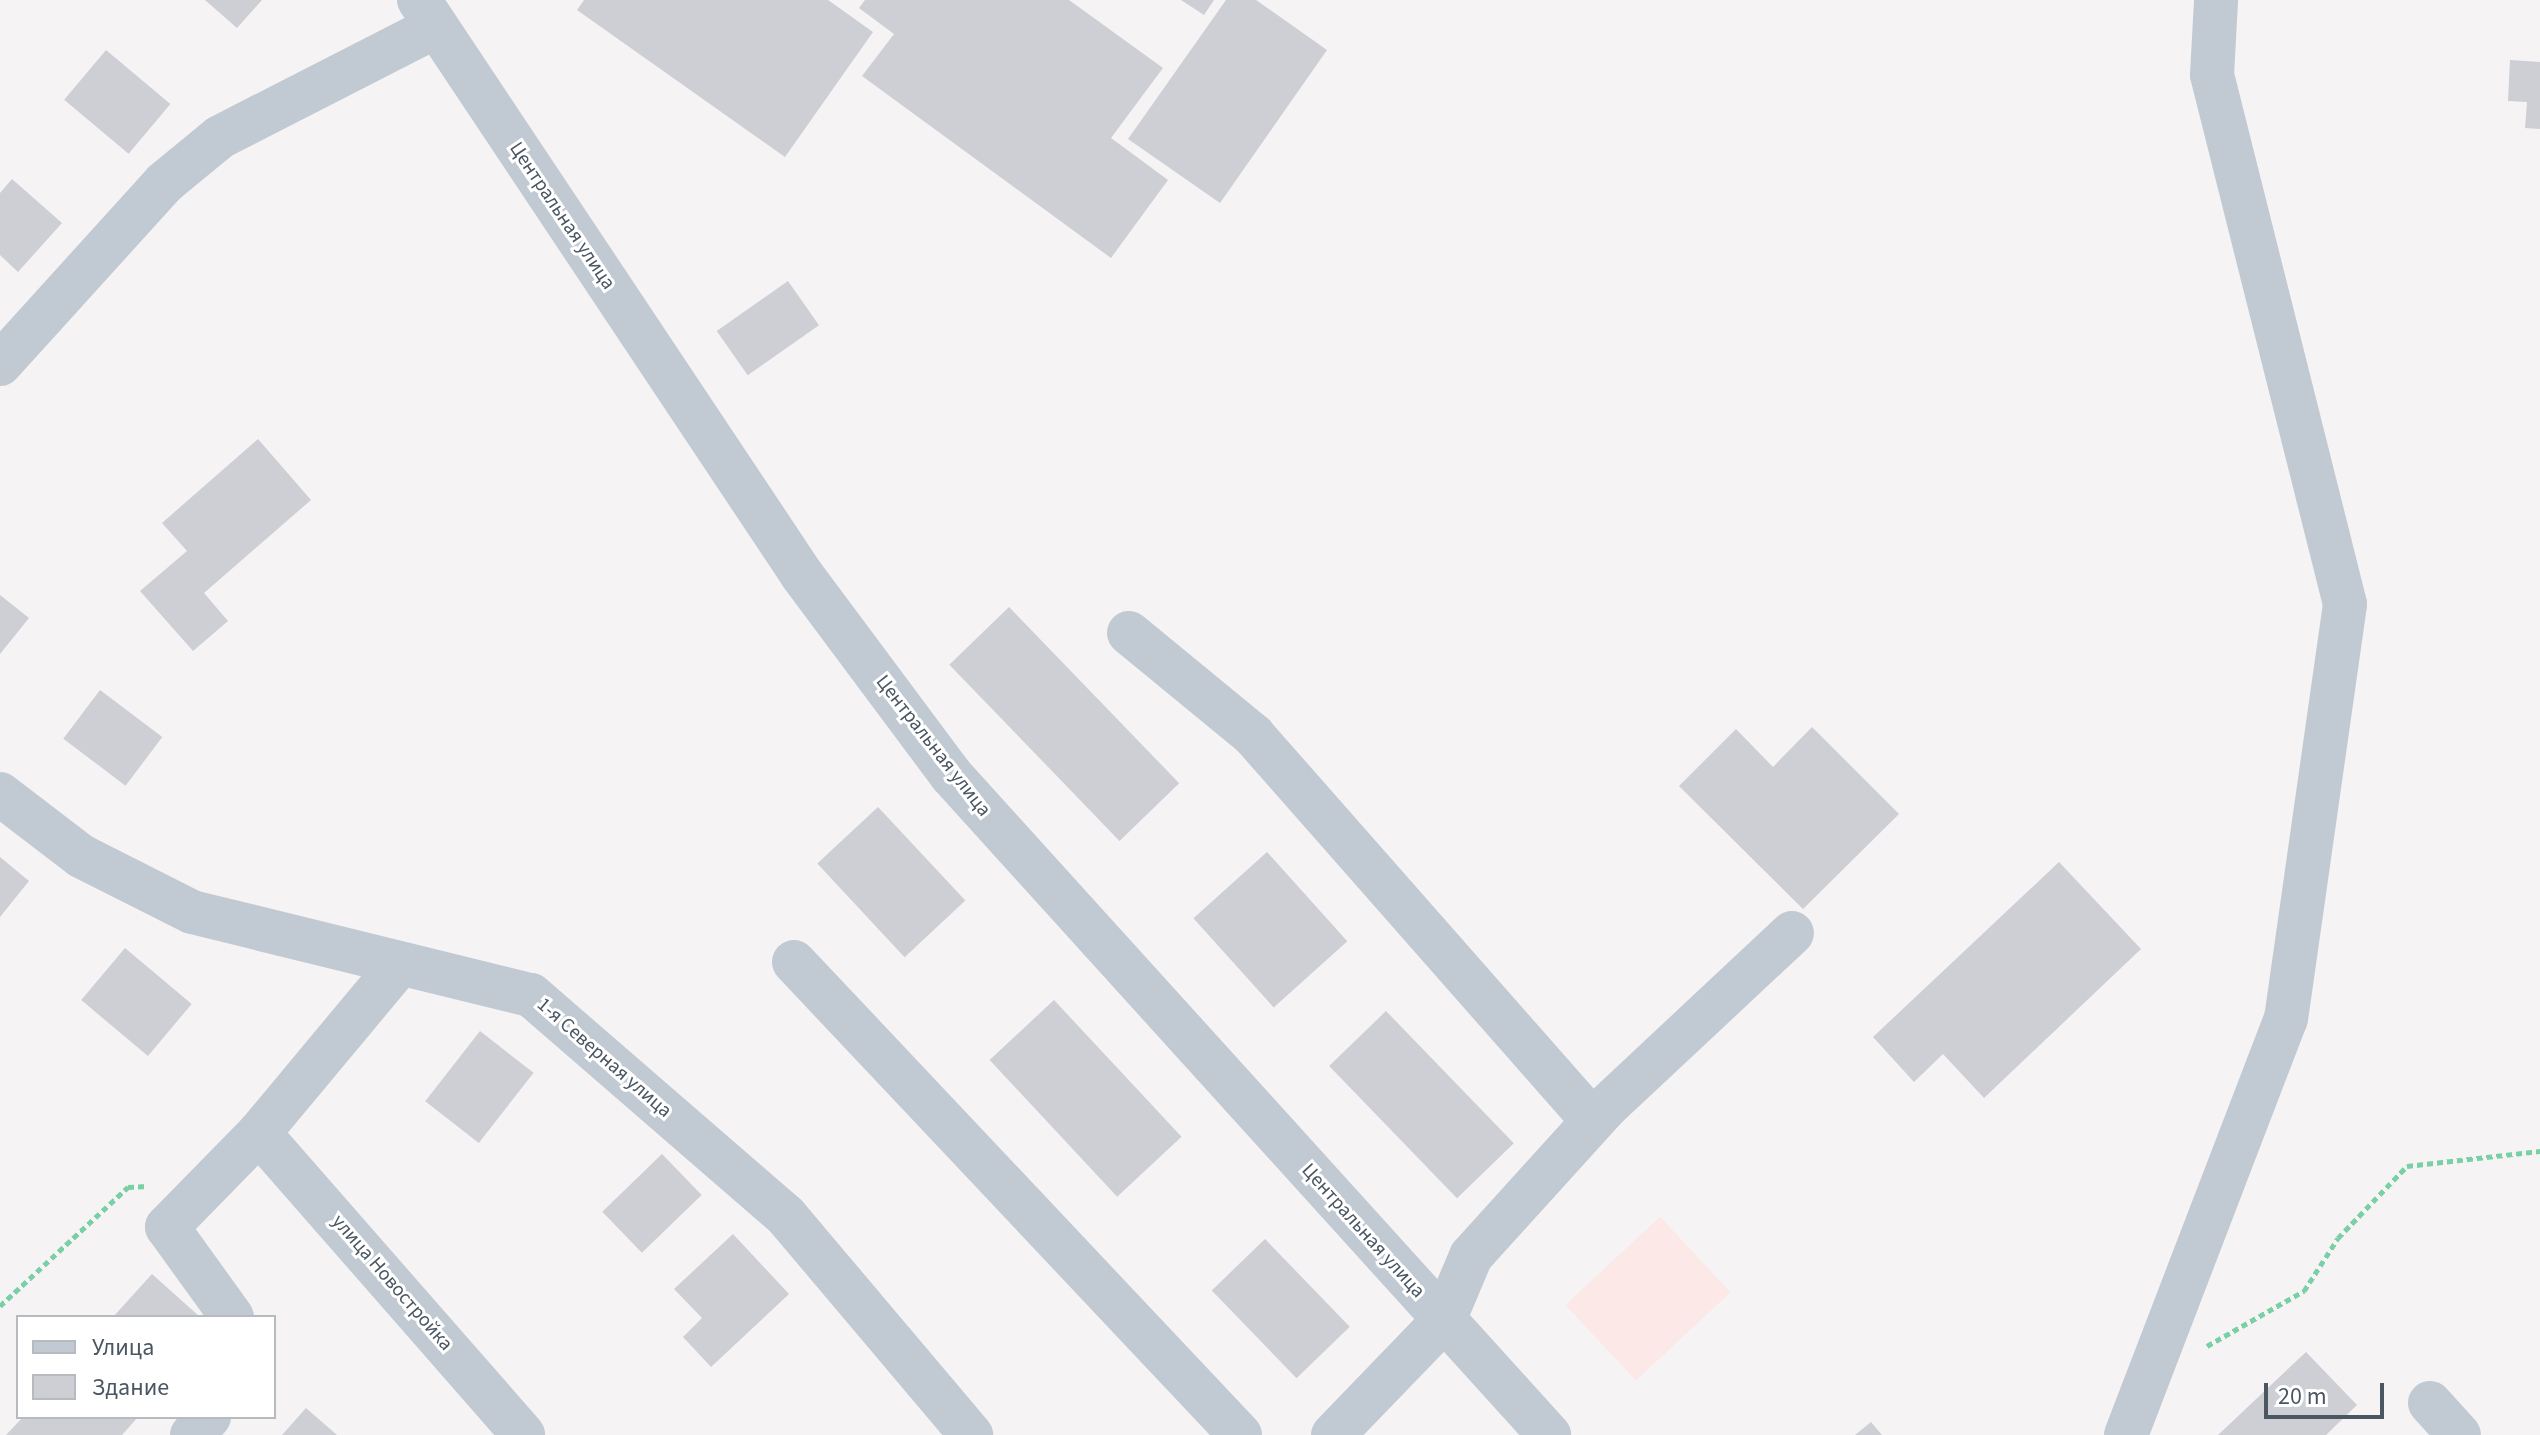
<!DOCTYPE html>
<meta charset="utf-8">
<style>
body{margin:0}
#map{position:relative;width:2540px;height:1435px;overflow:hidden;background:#f5f3f3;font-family:"Source Sans 3",sans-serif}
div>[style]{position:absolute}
.medical>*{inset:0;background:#fce8e6;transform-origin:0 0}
.building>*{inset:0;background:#cdcfd5;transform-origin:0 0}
.path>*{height:5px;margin-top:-2.5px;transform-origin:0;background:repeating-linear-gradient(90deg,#7ad0a6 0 6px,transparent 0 10px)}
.minor>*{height:44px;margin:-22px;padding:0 22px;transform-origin:22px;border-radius:22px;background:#c1cad2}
span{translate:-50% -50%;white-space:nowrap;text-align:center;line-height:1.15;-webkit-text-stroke:6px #fff;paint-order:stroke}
.street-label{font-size:20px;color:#4a5661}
.legend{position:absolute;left:16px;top:1315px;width:260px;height:104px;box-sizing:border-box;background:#fff;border:2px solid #b7bbc0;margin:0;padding:10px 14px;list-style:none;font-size:24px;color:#4a5661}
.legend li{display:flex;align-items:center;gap:16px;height:40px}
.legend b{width:40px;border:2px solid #b7bbc0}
.scale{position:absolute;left:2264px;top:1383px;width:120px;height:36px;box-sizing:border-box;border:4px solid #4a5661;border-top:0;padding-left:10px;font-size:24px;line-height:28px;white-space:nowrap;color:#4a5661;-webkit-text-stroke:6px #fff;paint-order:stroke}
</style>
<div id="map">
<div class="medical">
<div style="left:1660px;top:1217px;width:103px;height:129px;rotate:47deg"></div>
</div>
<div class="building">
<div style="clip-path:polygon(205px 0,262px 0,237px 28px)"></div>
<div style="clip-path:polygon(584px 0,828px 0,873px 32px,785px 157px,577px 10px)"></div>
<div style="clip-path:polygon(865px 0,1069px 0,1163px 68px,1111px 138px,1168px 180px,1111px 258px,862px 76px,894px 34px,859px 8px)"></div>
<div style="clip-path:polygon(1181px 0,1214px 0,1204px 15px)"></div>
<div style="clip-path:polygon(1226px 0,1256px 0,1327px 50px,1220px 203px,1128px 139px)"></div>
<div style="left:106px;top:50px;width:84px;height:65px;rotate:40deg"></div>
<div style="clip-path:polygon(2510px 60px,2540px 62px,2540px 129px,2525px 128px,2527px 102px,2508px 101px)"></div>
<div style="clip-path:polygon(12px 179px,62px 223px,18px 272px,0 255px,0 193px)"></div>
<div style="left:788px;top:281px;width:54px;height:87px;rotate:55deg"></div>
<div style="clip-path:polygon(258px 439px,311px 500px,204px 593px,228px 621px,193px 651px,140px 591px,187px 551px,162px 523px)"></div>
<div style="clip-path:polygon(0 595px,29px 618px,0 654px)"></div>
<div style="left:1009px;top:607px;width:245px;height:83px;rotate:46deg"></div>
<div style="left:100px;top:690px;width:78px;height:61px;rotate:37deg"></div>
<div style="clip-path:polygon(1812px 727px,1899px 814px,1803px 909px,1679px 786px,1736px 729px,1773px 767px)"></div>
<div style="left:878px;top:807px;width:128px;height:83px;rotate:47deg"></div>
<div style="left:1267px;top:852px;width:120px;height:99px;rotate:48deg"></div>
<div style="clip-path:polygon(0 857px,29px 881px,0 917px)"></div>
<div style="clip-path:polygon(2059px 862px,2141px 949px,1984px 1098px,1943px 1054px,1914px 1082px,1873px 1037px)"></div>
<div style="left:125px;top:948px;width:87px;height:68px;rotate:40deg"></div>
<div style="left:1054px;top:1000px;width:187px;height:88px;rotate:47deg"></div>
<div style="left:1386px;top:1011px;width:184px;height:79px;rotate:46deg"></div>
<div style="left:480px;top:1031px;width:68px;height:89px;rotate:38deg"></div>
<div style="left:662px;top:1154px;width:57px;height:83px;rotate:46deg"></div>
<div style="clip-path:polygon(733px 1234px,789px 1294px,711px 1367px,683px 1337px,702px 1318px,674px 1289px)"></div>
<div style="left:1265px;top:1239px;width:122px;height:74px;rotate:46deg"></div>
<div style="clip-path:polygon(152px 1274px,200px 1317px,113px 1317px)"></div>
<div style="clip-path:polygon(2306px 1352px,2357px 1405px,2326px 1435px,2218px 1435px)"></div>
<div style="clip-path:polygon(306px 1408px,337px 1435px,282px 1435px)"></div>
<div style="clip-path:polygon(23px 1417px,138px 1417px,122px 1435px,6px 1435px)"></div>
<div style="clip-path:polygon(1871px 1422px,1882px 1435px,1855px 1435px)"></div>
</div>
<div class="path">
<div style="left:0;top:1306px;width:175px;rotate:-42.9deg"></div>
<div style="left:128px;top:1187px;width:20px;rotate:-3deg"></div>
<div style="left:2207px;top:1346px;width:112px;rotate:-29.6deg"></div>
<div style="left:2304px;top:1291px;width:63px;rotate:-57.3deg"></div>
<div style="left:2338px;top:1238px;width:100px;rotate:-46.2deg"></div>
<div style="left:2407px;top:1166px;width:134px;rotate:-6.4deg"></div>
</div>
<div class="minor">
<div style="left:419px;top:0;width:691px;rotate:56.33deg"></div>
<div style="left:802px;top:575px;width:249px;rotate:53.3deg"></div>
<div style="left:951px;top:775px;width:891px;rotate:47.82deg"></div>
<div style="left:0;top:364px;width:244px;rotate:-47.8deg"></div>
<div style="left:164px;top:183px;width:72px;rotate:-39.4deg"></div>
<div style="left:220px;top:137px;width:242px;rotate:-27.1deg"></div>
<div style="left:1129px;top:633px;width:161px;rotate:39.4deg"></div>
<div style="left:1253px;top:735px;width:514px;rotate:48.63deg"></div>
<div style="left:0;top:794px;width:102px;rotate:37.4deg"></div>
<div style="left:81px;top:856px;width:124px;rotate:26.8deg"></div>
<div style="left:192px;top:912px;width:349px;rotate:13.8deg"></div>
<div style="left:531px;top:995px;width:337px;rotate:40.9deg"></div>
<div style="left:786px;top:1216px;width:287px;rotate:49.8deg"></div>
<div style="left:794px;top:962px;width:650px;rotate:46.68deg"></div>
<div style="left:259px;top:1133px;width:401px;rotate:48.8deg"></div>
<div style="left:232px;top:1317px;width:111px;rotate:-125.8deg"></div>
<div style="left:167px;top:1227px;width:132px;rotate:-45.6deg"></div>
<div style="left:259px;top:1133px;width:220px;rotate:-50.2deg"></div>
<div style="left:2430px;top:1403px;width:43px;rotate:47.8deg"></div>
<div style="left:192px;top:1435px;width:25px;rotate:-47deg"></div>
<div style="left:1333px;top:1435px;width:160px;rotate:-46deg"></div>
<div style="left:1444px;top:1320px;width:69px;rotate:-67.1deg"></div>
<div style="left:1471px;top:1256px;width:200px;rotate:-47.8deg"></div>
<div style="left:1605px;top:1108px;width:256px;rotate:-43.1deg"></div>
<div style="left:2126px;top:1435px;width:446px;rotate:-69deg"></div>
<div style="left:2286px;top:1019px;width:419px;rotate:-81.9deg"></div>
<div style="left:2345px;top:604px;width:545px;rotate:-104.11deg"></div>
<div style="left:2212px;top:75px;width:75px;rotate:-86.9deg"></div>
</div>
<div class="street-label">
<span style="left:562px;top:216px;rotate:56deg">Центральная улица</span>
<span style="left:933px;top:746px;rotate:52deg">Центральная улица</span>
<span style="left:604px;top:1058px;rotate:41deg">1-я Северная улица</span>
<span style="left:1363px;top:1231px;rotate:48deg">Центральная улица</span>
<span style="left:392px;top:1283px;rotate:49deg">улица Новостройка</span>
</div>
<ul class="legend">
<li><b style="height:10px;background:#c1cad2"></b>Улица</li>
<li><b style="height:22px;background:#cdcfd5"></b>Здание</li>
</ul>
<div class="scale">20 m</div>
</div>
